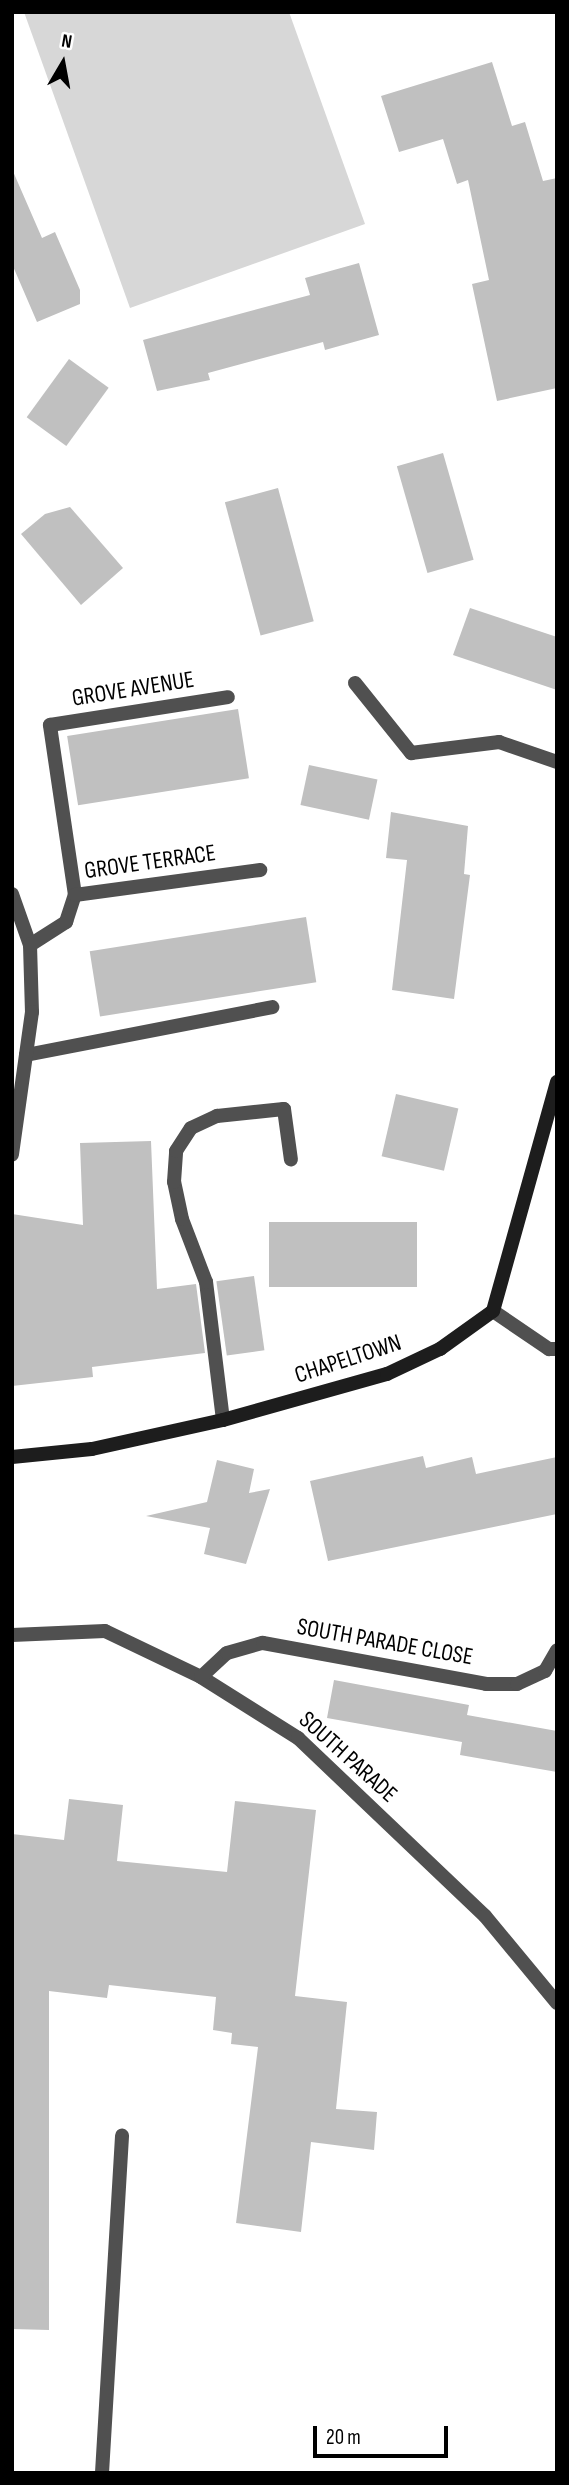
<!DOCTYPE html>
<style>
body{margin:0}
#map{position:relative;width:569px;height:2485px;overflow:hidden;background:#fff;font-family:"Sofia Sans Condensed",sans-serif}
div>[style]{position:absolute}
.green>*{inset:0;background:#d7d7d7}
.building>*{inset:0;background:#c0c0c0;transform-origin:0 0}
.service>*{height:14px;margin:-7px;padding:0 7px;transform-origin:7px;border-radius:7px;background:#505050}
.minor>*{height:14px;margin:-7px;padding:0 7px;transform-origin:7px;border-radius:7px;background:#505050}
.secondary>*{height:14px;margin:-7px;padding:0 7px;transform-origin:7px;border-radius:7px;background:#1d1d1d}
span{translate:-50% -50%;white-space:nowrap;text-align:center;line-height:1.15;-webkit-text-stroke:5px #fff;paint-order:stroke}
.street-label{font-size:24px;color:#000}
.frame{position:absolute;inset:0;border:14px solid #000;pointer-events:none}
.north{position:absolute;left:28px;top:28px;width:70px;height:70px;-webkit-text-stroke:5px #fff;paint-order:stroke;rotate:10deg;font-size:19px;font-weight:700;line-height:28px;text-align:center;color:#000}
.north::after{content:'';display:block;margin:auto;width:24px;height:32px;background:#000;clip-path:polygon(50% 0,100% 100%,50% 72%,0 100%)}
.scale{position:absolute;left:313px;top:2426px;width:135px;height:32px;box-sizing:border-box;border:4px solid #000;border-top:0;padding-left:9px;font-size:21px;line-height:24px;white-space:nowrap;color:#000;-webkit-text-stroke:5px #fff;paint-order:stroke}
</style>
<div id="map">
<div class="green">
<div style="clip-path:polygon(24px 12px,289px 12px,365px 224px,130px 308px)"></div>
</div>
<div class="building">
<div style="clip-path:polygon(492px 62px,512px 126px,525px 122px,543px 181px,557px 178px,557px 388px,497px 401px,472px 284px,489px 280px,468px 180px,457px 184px,443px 139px,399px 152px,381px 96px)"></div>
<div style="clip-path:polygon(12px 169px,42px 238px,55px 232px,80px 290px,80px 304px,37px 322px,12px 264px)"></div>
<div style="clip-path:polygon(359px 263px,379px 335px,325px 350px,323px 342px,208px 373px,210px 380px,157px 391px,143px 340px,310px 295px,305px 278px)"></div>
<div style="left:69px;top:359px;width:49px;height:72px;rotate:36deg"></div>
<div style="left:443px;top:453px;width:111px;height:48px;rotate:74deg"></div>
<div style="left:278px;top:488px;width:138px;height:55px;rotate:75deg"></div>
<div style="clip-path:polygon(70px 507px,123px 568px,81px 605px,21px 534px,45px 514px)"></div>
<div style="clip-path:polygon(470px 608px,557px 637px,557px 690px,453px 655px)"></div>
<div style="left:238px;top:709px;width:70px;height:173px;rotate:81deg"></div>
<div style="left:309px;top:765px;width:70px;height:41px;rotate:12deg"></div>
<div style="clip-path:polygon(391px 812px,468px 826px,464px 874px,470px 875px,454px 999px,392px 990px,407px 860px,386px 858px)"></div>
<div style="left:306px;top:917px;width:66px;height:219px;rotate:81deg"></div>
<div style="left:396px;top:1094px;width:64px;height:64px;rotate:13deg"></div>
<div style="clip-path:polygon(151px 1141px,157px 1289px,196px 1284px,205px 1353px,92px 1367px,93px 1377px,12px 1386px,12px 1214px,83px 1225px,80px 1143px)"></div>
<div style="left:269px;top:1222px;width:148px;height:65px"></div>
<div style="left:254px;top:1276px;width:75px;height:38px;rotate:82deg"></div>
<div style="clip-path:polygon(423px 1456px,426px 1468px,472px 1457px,476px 1474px,557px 1457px,557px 1514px,328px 1561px,310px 1481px)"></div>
<div style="clip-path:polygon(217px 1460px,254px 1469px,249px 1493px,270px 1489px,246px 1564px,204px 1554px,210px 1528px,146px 1516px,207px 1502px)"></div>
<div style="clip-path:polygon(334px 1680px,469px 1705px,467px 1715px,557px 1731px,557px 1772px,460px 1755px,462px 1742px,327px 1718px)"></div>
<div style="clip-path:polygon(69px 1799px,123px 1805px,117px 1861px,227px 1872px,235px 1801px,316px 1810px,295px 1996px,347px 2002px,336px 2109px,377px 2112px,374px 2150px,311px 2142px,301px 2232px,236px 2223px,258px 2047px,231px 2044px,232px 2033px,213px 2030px,216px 1997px,109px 1985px,107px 1998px,49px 1991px,49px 2330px,12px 2329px,12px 1834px,64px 1840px)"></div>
</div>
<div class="service">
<div style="left:26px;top:1055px;width:251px;rotate:-11deg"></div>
<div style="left:223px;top:1420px;width:139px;rotate:-97deg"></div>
<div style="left:206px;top:1282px;width:67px;rotate:-110.9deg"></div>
<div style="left:182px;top:1219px;width:38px;rotate:-102deg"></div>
<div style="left:174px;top:1182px;width:31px;rotate:-86deg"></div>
<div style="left:176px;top:1151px;width:27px;rotate:-57deg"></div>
<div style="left:191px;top:1128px;width:29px;rotate:-25deg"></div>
<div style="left:217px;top:1116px;width:67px;rotate:-6deg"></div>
<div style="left:284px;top:1109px;width:51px;rotate:82.2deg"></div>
<div style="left:102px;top:2473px;width:338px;rotate:-86.6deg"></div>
</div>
<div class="minor">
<div style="left:355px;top:683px;width:90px;rotate:51.3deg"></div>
<div style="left:411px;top:753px;width:89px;rotate:-7.1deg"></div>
<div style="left:499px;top:742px;width:61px;rotate:19deg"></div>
<div style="left:12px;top:894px;width:54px;rotate:70.6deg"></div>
<div style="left:30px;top:945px;width:67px;rotate:88.3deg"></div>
<div style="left:32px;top:1012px;width:144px;rotate:98deg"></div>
<div style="left:75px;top:895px;width:172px;rotate:-98.4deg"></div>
<div style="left:50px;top:725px;width:180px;rotate:-8.9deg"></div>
<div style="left:30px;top:945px;width:43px;rotate:-32.6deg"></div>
<div style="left:66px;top:922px;width:28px;rotate:-72deg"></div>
<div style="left:75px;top:895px;width:187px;rotate:-7.7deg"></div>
<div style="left:493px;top:1311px;width:68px;rotate:34.2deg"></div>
<div style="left:549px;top:1349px;width:8px"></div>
<div style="left:12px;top:1635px;width:93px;rotate:-2.5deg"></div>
<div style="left:105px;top:1631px;width:106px;rotate:25.6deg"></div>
<div style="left:201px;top:1677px;width:115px;rotate:32.2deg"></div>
<div style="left:298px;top:1738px;width:258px;rotate:43.6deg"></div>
<div style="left:485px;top:1916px;width:113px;rotate:50.4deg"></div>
<div style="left:201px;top:1677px;width:35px;rotate:-43deg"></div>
<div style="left:227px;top:1653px;width:37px;rotate:-16deg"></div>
<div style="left:263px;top:1643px;width:227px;rotate:10.4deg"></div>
<div style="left:486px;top:1684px;width:31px"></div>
<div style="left:517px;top:1684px;width:31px;rotate:-25deg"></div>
<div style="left:545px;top:1671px;width:24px;rotate:-60deg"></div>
</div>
<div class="secondary">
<div style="left:12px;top:1457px;width:80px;rotate:-5.7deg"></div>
<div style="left:92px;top:1449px;width:134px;rotate:-12.5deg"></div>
<div style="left:223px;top:1420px;width:170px;rotate:-15.7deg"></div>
<div style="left:387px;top:1374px;width:59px;rotate:-25.3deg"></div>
<div style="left:440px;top:1349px;width:65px;rotate:-35.6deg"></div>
<div style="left:493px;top:1311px;width:238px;rotate:-74.4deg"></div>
</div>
<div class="street-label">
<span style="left:133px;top:689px;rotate:-9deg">GROVE AVENUE</span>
<span style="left:150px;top:862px;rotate:-8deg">GROVE TERRACE</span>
<span style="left:348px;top:1359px;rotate:-18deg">CHAPELTOWN</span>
<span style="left:385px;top:1642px;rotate:10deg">SOUTH PARADE CLOSE</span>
<span style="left:348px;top:1757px;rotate:42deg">SOUTH PARADE</span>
</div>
<div class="frame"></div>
<div class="north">N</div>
<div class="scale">20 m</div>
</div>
